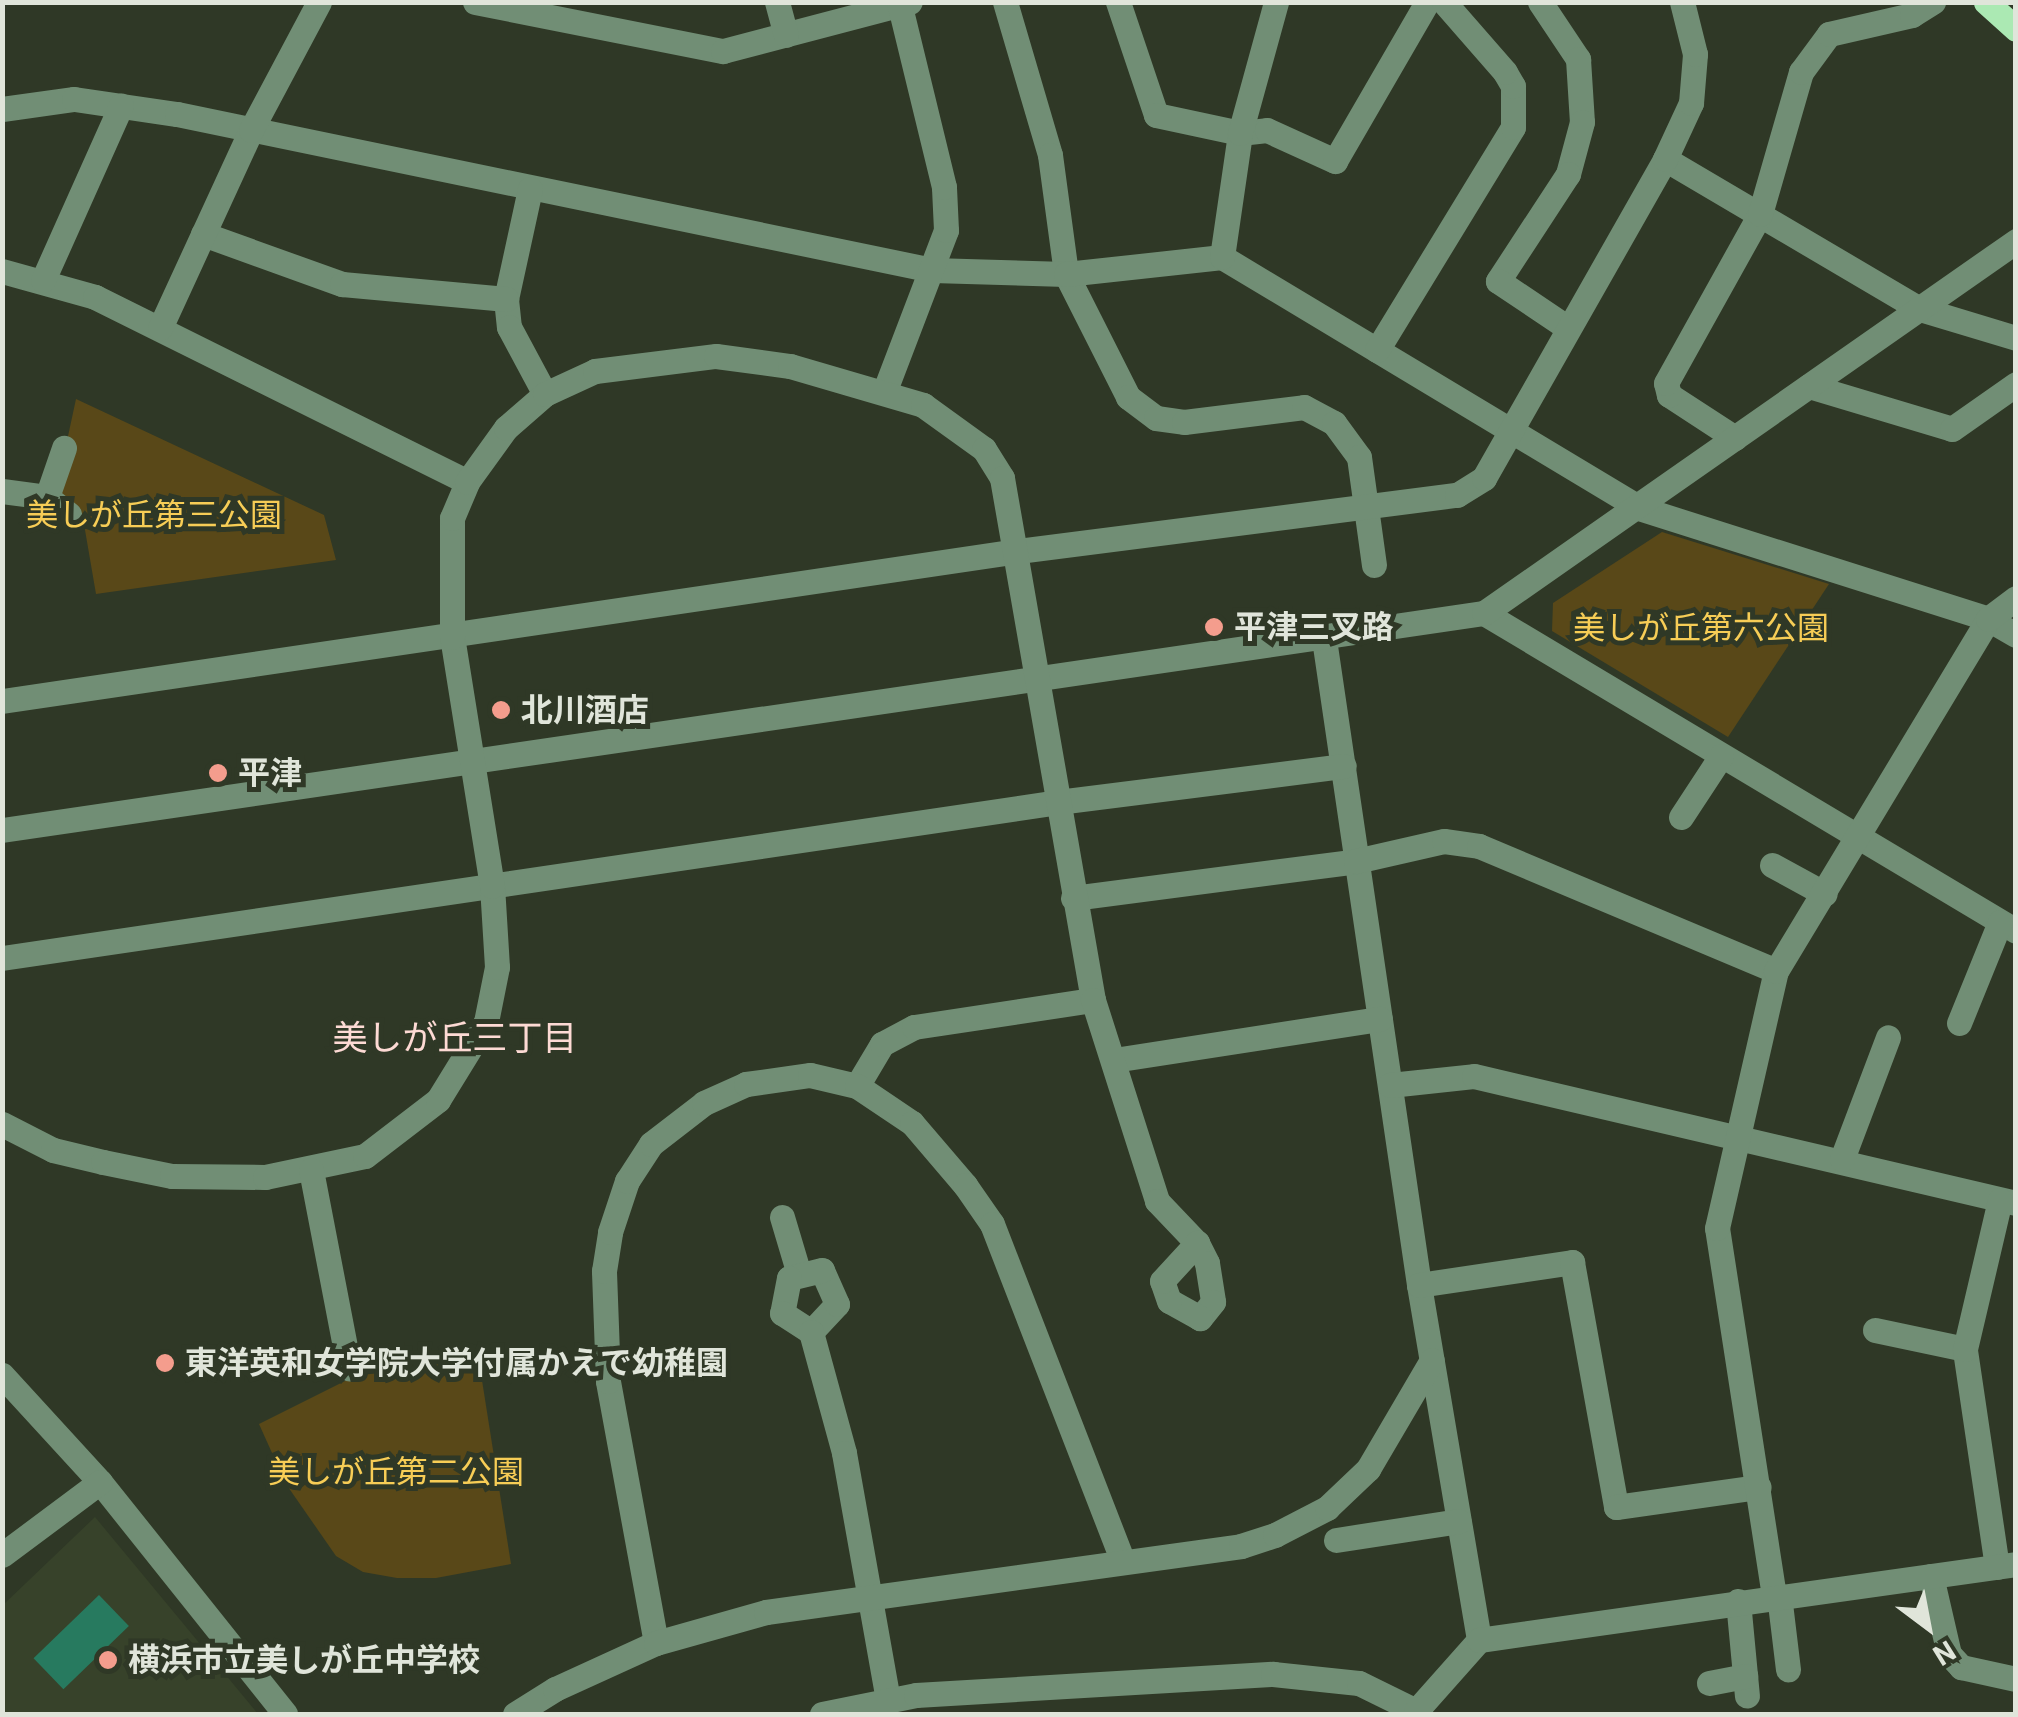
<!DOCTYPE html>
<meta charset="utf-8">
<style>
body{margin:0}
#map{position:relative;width:2018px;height:1717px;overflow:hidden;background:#2f3826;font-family:Roboto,"Noto Sans JP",sans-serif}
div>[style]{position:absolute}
.built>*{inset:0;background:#37422a}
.green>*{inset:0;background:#594818}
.water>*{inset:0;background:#277a5f;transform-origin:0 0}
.minor>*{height:25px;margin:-12.5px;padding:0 12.5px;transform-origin:12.5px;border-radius:12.5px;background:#718e75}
.major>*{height:25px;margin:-12.5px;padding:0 12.5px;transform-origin:12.5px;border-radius:12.5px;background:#abe9b3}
.dots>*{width:28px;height:28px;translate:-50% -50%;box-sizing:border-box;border:5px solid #2f3826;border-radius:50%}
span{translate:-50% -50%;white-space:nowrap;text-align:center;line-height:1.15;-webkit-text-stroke:10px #2f3826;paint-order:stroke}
.park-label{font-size:32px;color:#f7cd56}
.poi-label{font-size:32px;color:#e0e5da;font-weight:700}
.left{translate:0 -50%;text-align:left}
.neighbourhood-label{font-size:35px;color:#fddad4}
.frame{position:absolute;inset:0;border:5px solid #e0e5da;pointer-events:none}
.north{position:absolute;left:1878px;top:1577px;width:100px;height:100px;-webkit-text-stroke:8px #2f3826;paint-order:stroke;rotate:148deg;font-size:28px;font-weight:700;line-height:40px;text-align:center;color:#e0e5da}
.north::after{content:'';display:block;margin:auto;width:35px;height:45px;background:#e0e5da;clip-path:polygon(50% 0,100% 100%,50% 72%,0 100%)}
</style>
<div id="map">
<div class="built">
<div style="clip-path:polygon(95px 1517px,258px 1714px,3px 1714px,3px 1605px)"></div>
</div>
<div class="green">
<div style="clip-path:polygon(76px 399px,324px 515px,336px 560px,96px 594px,85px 530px,77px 510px,56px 492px)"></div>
<div style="clip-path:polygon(1662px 532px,1829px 584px,1728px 737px,1552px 631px,1553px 603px)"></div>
<div style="clip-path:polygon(478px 1355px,511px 1564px,436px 1578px,397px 1578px,363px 1572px,336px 1556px,286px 1484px,259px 1424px,353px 1377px)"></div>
</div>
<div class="water">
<div style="left:99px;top:1595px;width:43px;height:91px;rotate:46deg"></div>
</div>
<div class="minor">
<div style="left:475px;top:2px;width:253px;rotate:11.2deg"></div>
<div style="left:723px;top:51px;width:193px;rotate:-14.7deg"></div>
<div style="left:777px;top:2px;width:34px;rotate:75deg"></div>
<div style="left:1005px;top:2px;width:159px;rotate:73.6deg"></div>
<div style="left:1050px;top:155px;width:120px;rotate:82.3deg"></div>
<div style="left:1066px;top:274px;width:138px;rotate:63.2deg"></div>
<div style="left:1128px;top:397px;width:35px;rotate:37deg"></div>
<div style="left:1156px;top:418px;width:28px;rotate:8deg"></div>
<div style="left:1184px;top:422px;width:121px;rotate:-7.1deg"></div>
<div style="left:1304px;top:407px;width:34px;rotate:28deg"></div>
<div style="left:1334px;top:423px;width:42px;rotate:53.7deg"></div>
<div style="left:1359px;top:457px;width:109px;rotate:82.1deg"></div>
<div style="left:1118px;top:2px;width:119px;rotate:71.4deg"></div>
<div style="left:1156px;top:115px;width:86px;rotate:12.1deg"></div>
<div style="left:1240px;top:133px;width:27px;rotate:-6deg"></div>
<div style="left:1267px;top:130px;width:75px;rotate:24.5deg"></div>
<div style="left:1335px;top:161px;width:184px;rotate:-59.9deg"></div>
<div style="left:1540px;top:2px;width:69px;rotate:56.3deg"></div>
<div style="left:1578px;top:59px;width:63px;rotate:86.4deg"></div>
<div style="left:1582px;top:122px;width:54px;rotate:105.1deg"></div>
<div style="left:1568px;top:174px;width:128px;rotate:123.2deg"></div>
<div style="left:1498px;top:281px;width:84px;rotate:33.9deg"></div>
<div style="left:2px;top:109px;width:73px;rotate:-7.9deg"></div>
<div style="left:74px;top:99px;width:104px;rotate:8.3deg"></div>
<div style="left:177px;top:114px;width:771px;rotate:11.67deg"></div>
<div style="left:932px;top:270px;width:134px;rotate:1.7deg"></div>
<div style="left:1066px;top:274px;width:157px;rotate:-6.2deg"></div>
<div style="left:1222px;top:257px;width:487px;rotate:31deg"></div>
<div style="left:1639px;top:508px;width:366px;rotate:17.6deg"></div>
<div style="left:1988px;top:619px;width:32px;rotate:30deg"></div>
<div style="left:1665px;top:159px;width:296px;rotate:30.5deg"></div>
<div style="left:1920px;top:309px;width:100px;rotate:16.8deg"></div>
<div style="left:530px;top:189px;width:113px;rotate:102.3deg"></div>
<div style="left:506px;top:299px;width:28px;rotate:84deg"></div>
<div style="left:509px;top:327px;width:76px;rotate:61.8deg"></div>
<div style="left:203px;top:234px;width:148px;rotate:19.8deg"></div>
<div style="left:342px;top:284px;width:165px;rotate:5.2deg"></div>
<div style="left:1222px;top:257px;width:125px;rotate:-81.7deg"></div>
<div style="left:1240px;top:133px;width:136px;rotate:-74.6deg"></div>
<div style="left:2px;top:271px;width:97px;rotate:15.6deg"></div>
<div style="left:95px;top:297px;width:415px;rotate:26.4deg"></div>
<div style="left:43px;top:280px;width:191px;rotate:-65.9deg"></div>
<div style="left:160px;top:328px;width:218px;rotate:-65.3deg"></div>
<div style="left:251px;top:130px;width:145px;rotate:-62deg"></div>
<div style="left:1377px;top:350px;width:261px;rotate:-58.6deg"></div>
<div style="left:1513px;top:127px;width:41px;rotate:-90deg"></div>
<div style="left:1513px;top:86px;width:16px;rotate:-120deg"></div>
<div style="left:1505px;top:72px;width:93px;rotate:-131.1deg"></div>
<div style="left:1809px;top:386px;width:149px;rotate:16.7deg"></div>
<div style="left:1952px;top:429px;width:78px;rotate:-35.1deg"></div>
<div style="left:885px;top:390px;width:171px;rotate:-69.1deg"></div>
<div style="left:946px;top:230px;width:43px;rotate:-92.7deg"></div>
<div style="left:944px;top:187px;width:190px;rotate:-103.7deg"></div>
<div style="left:1735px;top:438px;width:79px;rotate:-146.9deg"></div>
<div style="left:1669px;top:395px;width:12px;rotate:-104deg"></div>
<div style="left:1666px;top:383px;width:193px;rotate:-60.9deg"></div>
<div style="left:1760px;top:214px;width:148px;rotate:-73.9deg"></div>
<div style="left:1801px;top:72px;width:47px;rotate:-53.6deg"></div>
<div style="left:1829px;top:34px;width:85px;rotate:-12.9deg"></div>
<div style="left:1912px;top:15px;width:25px;rotate:-32deg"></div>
<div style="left:2px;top:491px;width:45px;rotate:7.6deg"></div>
<div style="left:47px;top:497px;width:28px;rotate:38deg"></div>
<div style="left:47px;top:497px;width:52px;rotate:-70.9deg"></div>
<div style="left:1484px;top:613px;width:620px;rotate:30.87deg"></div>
<div style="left:1324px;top:639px;width:653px;rotate:81.63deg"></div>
<div style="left:1419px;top:1285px;width:360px;rotate:80.4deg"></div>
<div style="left:2px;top:701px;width:1027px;rotate:-8.4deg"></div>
<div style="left:1018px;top:551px;width:443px;rotate:-7.3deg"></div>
<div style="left:1457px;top:495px;width:32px;rotate:-32deg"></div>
<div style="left:1484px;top:478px;width:367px;rotate:-60.4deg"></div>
<div style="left:1665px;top:159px;width:62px;rotate:-65.1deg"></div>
<div style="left:1691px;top:103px;width:49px;rotate:-85.3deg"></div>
<div style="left:1695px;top:54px;width:54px;rotate:-104deg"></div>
<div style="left:1681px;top:817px;width:73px;rotate:-56.7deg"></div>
<div style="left:2px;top:830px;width:1498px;rotate:-8.33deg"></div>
<div style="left:1484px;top:613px;width:649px;rotate:-34.96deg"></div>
<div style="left:1772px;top:865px;width:60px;rotate:28.7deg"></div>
<div style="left:1073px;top:898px;width:285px;rotate:-7.4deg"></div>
<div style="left:1356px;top:861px;width:90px;rotate:-12.8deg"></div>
<div style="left:1444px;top:841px;width:35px;rotate:8deg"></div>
<div style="left:1479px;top:846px;width:322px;rotate:22.8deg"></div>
<div style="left:2px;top:958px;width:1067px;rotate:-8.4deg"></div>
<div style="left:1058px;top:802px;width:288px;rotate:-7.2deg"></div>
<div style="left:1959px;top:1023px;width:109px;rotate:-67.9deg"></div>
<div style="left:1114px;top:1060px;width:269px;rotate:-8.8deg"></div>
<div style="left:1390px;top:1085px;width:84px;rotate:-6.1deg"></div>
<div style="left:1474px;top:1076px;width:557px;rotate:13.19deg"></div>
<div style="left:857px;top:1086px;width:49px;rotate:-59.2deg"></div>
<div style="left:882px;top:1044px;width:36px;rotate:-28deg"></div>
<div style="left:914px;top:1027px;width:181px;rotate:-8.6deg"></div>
<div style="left:2px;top:1124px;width:57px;rotate:27deg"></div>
<div style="left:53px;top:1150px;width:51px;rotate:13.5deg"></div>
<div style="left:103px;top:1162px;width:70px;rotate:11.5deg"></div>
<div style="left:172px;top:1176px;width:93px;rotate:0.6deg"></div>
<div style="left:265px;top:1177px;width:102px;rotate:-11.9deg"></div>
<div style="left:365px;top:1156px;width:92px;rotate:-37.5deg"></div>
<div style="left:438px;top:1100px;width:92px;rotate:-58.4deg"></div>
<div style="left:486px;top:1022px;width:56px;rotate:-78.7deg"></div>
<div style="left:497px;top:967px;width:81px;rotate:-93.5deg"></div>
<div style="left:492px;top:886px;width:252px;rotate:-99.1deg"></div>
<div style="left:452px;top:637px;width:119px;rotate:-90deg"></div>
<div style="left:452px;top:518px;width:39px;rotate:-67deg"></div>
<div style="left:467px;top:482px;width:67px;rotate:-54.2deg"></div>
<div style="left:506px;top:428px;width:52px;rotate:-41.1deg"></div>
<div style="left:545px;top:394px;width:55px;rotate:-24.7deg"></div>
<div style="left:595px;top:371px;width:122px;rotate:-7.1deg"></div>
<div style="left:716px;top:356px;width:75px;rotate:7.7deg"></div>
<div style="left:790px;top:366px;width:139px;rotate:16.3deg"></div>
<div style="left:923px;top:405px;width:75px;rotate:35.8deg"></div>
<div style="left:984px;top:449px;width:34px;rotate:58deg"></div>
<div style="left:1002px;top:478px;width:530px;rotate:80.11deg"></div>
<div style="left:1093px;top:1000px;width:211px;rotate:72.3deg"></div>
<div style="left:1157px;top:1201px;width:58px;rotate:46.4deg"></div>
<div style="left:1197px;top:1243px;width:22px;rotate:63deg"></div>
<div style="left:1207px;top:1263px;width:39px;rotate:81deg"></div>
<div style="left:1213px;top:1302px;width:21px;rotate:129deg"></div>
<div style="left:1200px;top:1318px;width:35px;rotate:-151deg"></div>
<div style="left:1169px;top:1301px;width:21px;rotate:-109deg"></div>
<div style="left:1162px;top:1281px;width:52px;rotate:-47.4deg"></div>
<div style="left:1842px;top:1159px;width:130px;rotate:-69.3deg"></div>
<div style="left:311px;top:1170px;width:202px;rotate:79.1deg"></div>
<div style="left:782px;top:1217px;width:59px;rotate:73.4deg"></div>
<div style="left:1419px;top:1285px;width:155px;rotate:-8.5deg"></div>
<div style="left:1572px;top:1262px;width:249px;rotate:79.8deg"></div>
<div style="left:1616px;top:1507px;width:144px;rotate:-8deg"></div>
<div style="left:1875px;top:1330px;width:92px;rotate:11.9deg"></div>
<div style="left:811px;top:1332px;width:38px;rotate:-47deg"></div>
<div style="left:837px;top:1304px;width:37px;rotate:-114deg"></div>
<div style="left:822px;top:1270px;width:34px;rotate:166deg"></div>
<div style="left:789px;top:1278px;width:36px;rotate:101deg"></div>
<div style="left:782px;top:1313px;width:35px;rotate:33deg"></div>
<div style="left:811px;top:1332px;width:125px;rotate:74.7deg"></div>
<div style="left:844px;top:1453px;width:251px;rotate:79.9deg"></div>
<div style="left:2px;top:1375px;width:145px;rotate:47.5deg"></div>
<div style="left:100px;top:1482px;width:297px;rotate:51.4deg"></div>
<div style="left:1336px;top:1540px;width:124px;rotate:-8.8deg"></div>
<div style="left:2px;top:1555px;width:122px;rotate:-36.7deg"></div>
<div style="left:1997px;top:1567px;width:220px;rotate:-98.4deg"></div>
<div style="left:1965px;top:1349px;width:153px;rotate:-76.8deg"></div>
<div style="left:1931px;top:1576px;width:80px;rotate:77deg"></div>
<div style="left:1949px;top:1654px;width:18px;rotate:47deg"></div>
<div style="left:1961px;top:1667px;width:56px;rotate:12.3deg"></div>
<div style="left:1779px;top:1595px;width:75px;rotate:83.1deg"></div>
<div style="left:1774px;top:1596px;width:372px;rotate:-98.8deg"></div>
<div style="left:1717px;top:1228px;width:264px;rotate:-77.1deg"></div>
<div style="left:1776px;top:971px;width:411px;rotate:-58.9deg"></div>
<div style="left:1988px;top:619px;width:35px;rotate:-37deg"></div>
<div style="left:1738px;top:1601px;width:95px;rotate:84.6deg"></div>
<div style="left:656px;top:1643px;width:266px;rotate:-100.4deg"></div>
<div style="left:608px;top:1381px;width:110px;rotate:-92.1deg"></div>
<div style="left:604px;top:1271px;width:39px;rotate:-81deg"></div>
<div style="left:610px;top:1232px;width:54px;rotate:-71.6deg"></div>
<div style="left:627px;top:1181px;width:44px;rotate:-57deg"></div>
<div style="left:651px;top:1144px;width:67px;rotate:-37.7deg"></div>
<div style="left:704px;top:1103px;width:46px;rotate:-24.3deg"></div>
<div style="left:746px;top:1084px;width:65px;rotate:-8deg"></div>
<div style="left:810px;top:1075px;width:48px;rotate:13.2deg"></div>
<div style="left:857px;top:1086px;width:66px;rotate:33.9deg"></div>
<div style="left:912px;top:1123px;width:82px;rotate:49.5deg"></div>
<div style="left:965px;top:1185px;width:47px;rotate:55.3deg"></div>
<div style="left:992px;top:1224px;width:362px;rotate:68.8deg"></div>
<div style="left:1709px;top:1683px;width:37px;rotate:-11deg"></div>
<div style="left:515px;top:1714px;width:47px;rotate:-32deg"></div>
<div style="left:555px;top:1689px;width:111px;rotate:-24.5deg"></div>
<div style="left:656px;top:1643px;width:114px;rotate:-15.7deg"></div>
<div style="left:766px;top:1612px;width:480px;rotate:-7.9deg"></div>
<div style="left:1241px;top:1546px;width:36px;rotate:-18deg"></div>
<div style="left:1275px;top:1535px;width:59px;rotate:-27.4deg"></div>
<div style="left:1327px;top:1508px;width:57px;rotate:-43.6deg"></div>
<div style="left:1368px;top:1469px;width:126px;rotate:-59.6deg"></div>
<div style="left:822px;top:1714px;width:96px;rotate:-11.4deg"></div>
<div style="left:916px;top:1695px;width:358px;rotate:-3.4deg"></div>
<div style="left:1273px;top:1674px;width:86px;rotate:6deg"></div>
<div style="left:1359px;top:1683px;width:64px;rotate:26.2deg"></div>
<div style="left:1416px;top:1711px;width:95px;rotate:-48.4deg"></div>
<div style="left:1479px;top:1640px;width:542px;rotate:-8.06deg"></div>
</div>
<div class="major">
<div style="left:1986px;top:2px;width:40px;rotate:42deg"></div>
</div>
<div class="dots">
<div style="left:1214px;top:627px;background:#f49d8d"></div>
<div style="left:501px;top:710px;background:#f49d8d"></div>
<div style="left:218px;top:773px;background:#f49d8d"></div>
<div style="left:165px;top:1363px;background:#f49d8d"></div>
<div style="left:108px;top:1660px;background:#f49d8d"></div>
</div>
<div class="park-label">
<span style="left:154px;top:515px">美しが丘第三公園</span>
<span style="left:1701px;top:628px">美しが丘第六公園</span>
<span style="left:396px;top:1472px">美しが丘第二公園</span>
</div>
<div class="poi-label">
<span class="left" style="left:1234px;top:627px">平津三叉路</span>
<span class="left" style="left:521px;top:710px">北川酒店</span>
<span class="left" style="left:238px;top:773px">平津</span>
<span class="left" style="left:185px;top:1363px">東洋英和女学院大学付属かえで幼稚園</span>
<span class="left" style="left:128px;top:1660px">横浜市立美しが丘中学校</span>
</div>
<div class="neighbourhood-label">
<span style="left:455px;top:1039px">美しが丘三丁目</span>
</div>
<div class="frame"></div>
<div class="north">N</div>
</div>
